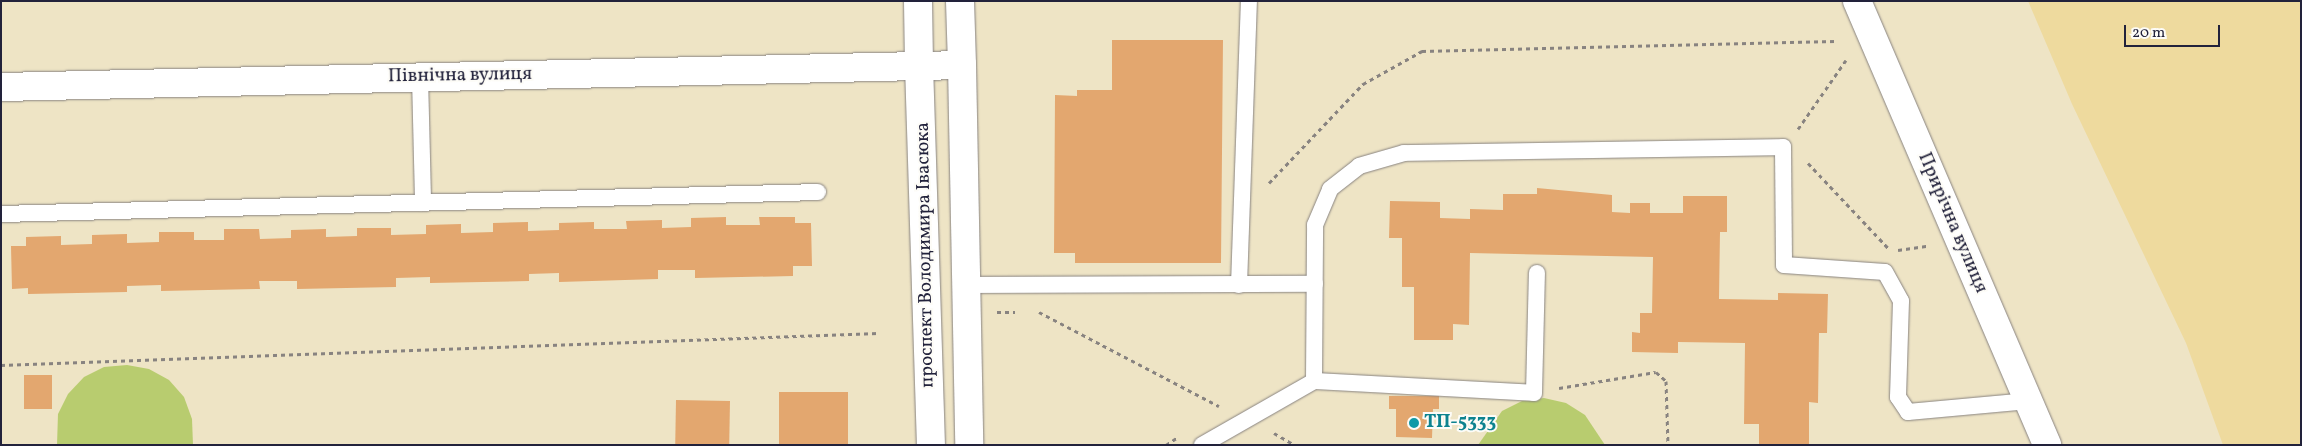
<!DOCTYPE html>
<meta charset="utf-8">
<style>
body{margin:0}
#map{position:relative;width:2302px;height:446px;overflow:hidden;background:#eee4c5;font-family:Vollkorn,serif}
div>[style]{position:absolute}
.green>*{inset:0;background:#b8cc6f}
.sand>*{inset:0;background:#eeda9e}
.building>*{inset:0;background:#e3a76f;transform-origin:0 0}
.path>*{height:3px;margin-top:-1.5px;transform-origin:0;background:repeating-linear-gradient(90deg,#888380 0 4px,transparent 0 8px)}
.roads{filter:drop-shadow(0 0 1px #888380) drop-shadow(0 0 1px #888380)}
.lane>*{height:16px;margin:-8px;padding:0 8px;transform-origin:8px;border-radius:8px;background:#fff}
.street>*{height:28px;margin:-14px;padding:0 14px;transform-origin:14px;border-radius:14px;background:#fff}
.secondary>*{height:28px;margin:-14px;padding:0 14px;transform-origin:14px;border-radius:14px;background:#fff}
.dots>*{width:14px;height:14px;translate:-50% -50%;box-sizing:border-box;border:2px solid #fdfcf7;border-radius:50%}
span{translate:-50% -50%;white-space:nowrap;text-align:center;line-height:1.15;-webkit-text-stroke:4px #fdfcf7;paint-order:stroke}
.street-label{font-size:19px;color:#22223b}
.culture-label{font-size:19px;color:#0d838f;font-weight:700}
.left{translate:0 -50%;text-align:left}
.frame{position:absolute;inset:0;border:2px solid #22223b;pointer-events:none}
.scale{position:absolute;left:2124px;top:25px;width:96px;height:22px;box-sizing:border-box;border:2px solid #22223b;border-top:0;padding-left:6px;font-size:15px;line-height:18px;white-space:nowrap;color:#22223b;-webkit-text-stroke:4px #fdfcf7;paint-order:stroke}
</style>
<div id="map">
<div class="green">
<div style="clip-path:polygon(127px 365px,149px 369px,169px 380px,184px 397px,192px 419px,193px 445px,57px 445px,58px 414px,68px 394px,84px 377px,104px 367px)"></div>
<div style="clip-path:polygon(1544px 398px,1566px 403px,1585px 415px,1605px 445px,1478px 445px,1502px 411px,1522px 401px)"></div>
</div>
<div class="sand">
<div style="clip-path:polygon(2028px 1px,2301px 1px,2301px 445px,2223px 445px,2186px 343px,2072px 104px)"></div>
</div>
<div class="building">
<div style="clip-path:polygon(1112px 40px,1223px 40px,1221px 263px,1075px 263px,1075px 253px,1054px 253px,1055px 95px,1077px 96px,1077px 90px,1112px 90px)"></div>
<div style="clip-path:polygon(1537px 188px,1612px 195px,1612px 212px,1630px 213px,1630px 203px,1650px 203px,1650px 213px,1683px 213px,1683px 196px,1727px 196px,1727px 232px,1720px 232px,1719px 299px,1778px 300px,1778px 293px,1828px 294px,1827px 333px,1819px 333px,1818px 403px,1809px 402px,1809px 445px,1759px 445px,1759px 424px,1744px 424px,1745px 343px,1678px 342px,1678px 353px,1632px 352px,1632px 332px,1640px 333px,1640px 313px,1652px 313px,1653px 257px,1470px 253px,1469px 325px,1453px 324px,1453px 340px,1414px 340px,1414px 287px,1402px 287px,1402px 238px,1389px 238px,1390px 201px,1440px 202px,1440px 218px,1470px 219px,1470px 209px,1503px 210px,1503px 194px,1537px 194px)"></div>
<div style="clip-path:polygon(726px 217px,726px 225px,760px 225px,759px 217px,795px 217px,795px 223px,811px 223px,812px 266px,793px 266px,793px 276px,695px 278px,695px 270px,658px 270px,658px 279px,559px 282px,559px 273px,529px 274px,529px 281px,430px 283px,430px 277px,396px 278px,396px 287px,297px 289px,297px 281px,259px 281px,260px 289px,161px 291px,161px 285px,127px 286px,127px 292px,28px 294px,28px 288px,12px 289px,11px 246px,26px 246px,26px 237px,61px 236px,61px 245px,92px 244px,92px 235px,127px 234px,127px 243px,159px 242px,159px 232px,194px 232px,194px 240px,224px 240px,224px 229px,259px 229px,260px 239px,291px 238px,291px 230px,326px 229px,326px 237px,357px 236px,357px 228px,391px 228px,391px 235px,426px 234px,426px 225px,461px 224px,461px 233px,493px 232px,493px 223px,528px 222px,528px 231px,559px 230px,559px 223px,594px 222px,594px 229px,627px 229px,626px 221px,662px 220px,662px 228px,691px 227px,691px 218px)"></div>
<div style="left:24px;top:375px;width:28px;height:34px"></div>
<div style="left:779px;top:392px;width:69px;height:53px"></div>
<div style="clip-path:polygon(1389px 396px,1439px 396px,1439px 409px,1433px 409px,1432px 438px,1396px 437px,1396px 409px,1389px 409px)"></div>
<div style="left:676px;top:400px;width:54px;height:45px;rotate:1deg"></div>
</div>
<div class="path">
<div style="left:1798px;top:129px;width:84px;rotate:-55.2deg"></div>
<div style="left:1808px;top:163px;width:117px;rotate:46.7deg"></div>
<div style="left:1269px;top:183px;width:137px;rotate:-46.5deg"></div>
<div style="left:1363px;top:84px;width:68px;rotate:-29.2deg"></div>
<div style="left:1422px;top:51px;width:414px;rotate:-1.4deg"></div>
<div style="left:1898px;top:250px;width:30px;rotate:-8deg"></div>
<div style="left:997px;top:312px;width:18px"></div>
<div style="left:1039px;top:312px;width:203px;rotate:27.6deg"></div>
<div style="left:1px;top:365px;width:878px;rotate:-2.09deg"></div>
<div style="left:1559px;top:388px;width:98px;rotate:-9.4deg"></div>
<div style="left:1656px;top:372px;width:13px;rotate:42deg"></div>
<div style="left:1666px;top:381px;width:64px;rotate:88.2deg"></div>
<div style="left:1274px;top:433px;width:24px;rotate:30deg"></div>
<div style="left:1166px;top:445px;width:14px;rotate:-34deg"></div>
</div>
<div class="roads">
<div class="lane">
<div style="left:420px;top:77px;width:126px;rotate:88.6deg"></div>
<div style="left:1px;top:214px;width:817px;rotate:-1.54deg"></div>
<div style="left:967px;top:285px;width:348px;rotate:-0.2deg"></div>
<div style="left:1239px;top:285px;width:284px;rotate:-88deg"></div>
<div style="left:1314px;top:381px;width:156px;rotate:-89.6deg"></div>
<div style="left:1315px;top:225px;width:39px;rotate:-67deg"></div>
<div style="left:1330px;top:189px;width:37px;rotate:-38deg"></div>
<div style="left:1359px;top:166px;width:47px;rotate:-16.1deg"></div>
<div style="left:1404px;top:153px;width:379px;rotate:-0.9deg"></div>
<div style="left:1783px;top:147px;width:118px;rotate:89.5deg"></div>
<div style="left:1784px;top:265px;width:101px;rotate:4deg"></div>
<div style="left:1885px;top:272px;width:33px;rotate:61deg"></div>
<div style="left:1901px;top:301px;width:96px;rotate:91.8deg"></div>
<div style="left:1898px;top:397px;width:18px;rotate:56deg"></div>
<div style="left:1908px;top:412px;width:121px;rotate:-5.2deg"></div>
<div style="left:1202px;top:445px;width:129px;rotate:-29.7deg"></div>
<div style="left:1314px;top:381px;width:220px;rotate:3.1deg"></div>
<div style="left:1534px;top:393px;width:120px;rotate:-88.6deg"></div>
</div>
<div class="street">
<div style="left:918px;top:1px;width:64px;rotate:89.1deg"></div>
<div style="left:960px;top:1px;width:64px;rotate:88.2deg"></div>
<div style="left:1857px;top:1px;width:483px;rotate:66.8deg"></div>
</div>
<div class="secondary">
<div style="left:919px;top:65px;width:380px;rotate:88.2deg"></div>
<div style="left:1px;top:87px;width:961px;rotate:-1.31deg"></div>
<div style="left:962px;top:65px;width:380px;rotate:88.9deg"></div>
</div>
</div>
<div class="dots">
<div style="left:1414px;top:423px;background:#0f9aa8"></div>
</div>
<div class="street-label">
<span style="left:460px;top:76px;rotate:-1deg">Північна вулиця</span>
<span style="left:1952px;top:223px;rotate:67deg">Прирічна вулиця</span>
<span style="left:926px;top:255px;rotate:-91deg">проспект Володимира Івасюка</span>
</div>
<div class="culture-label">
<span class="left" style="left:1424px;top:423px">ТП-5333</span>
</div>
<div class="frame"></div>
<div class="scale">20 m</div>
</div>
